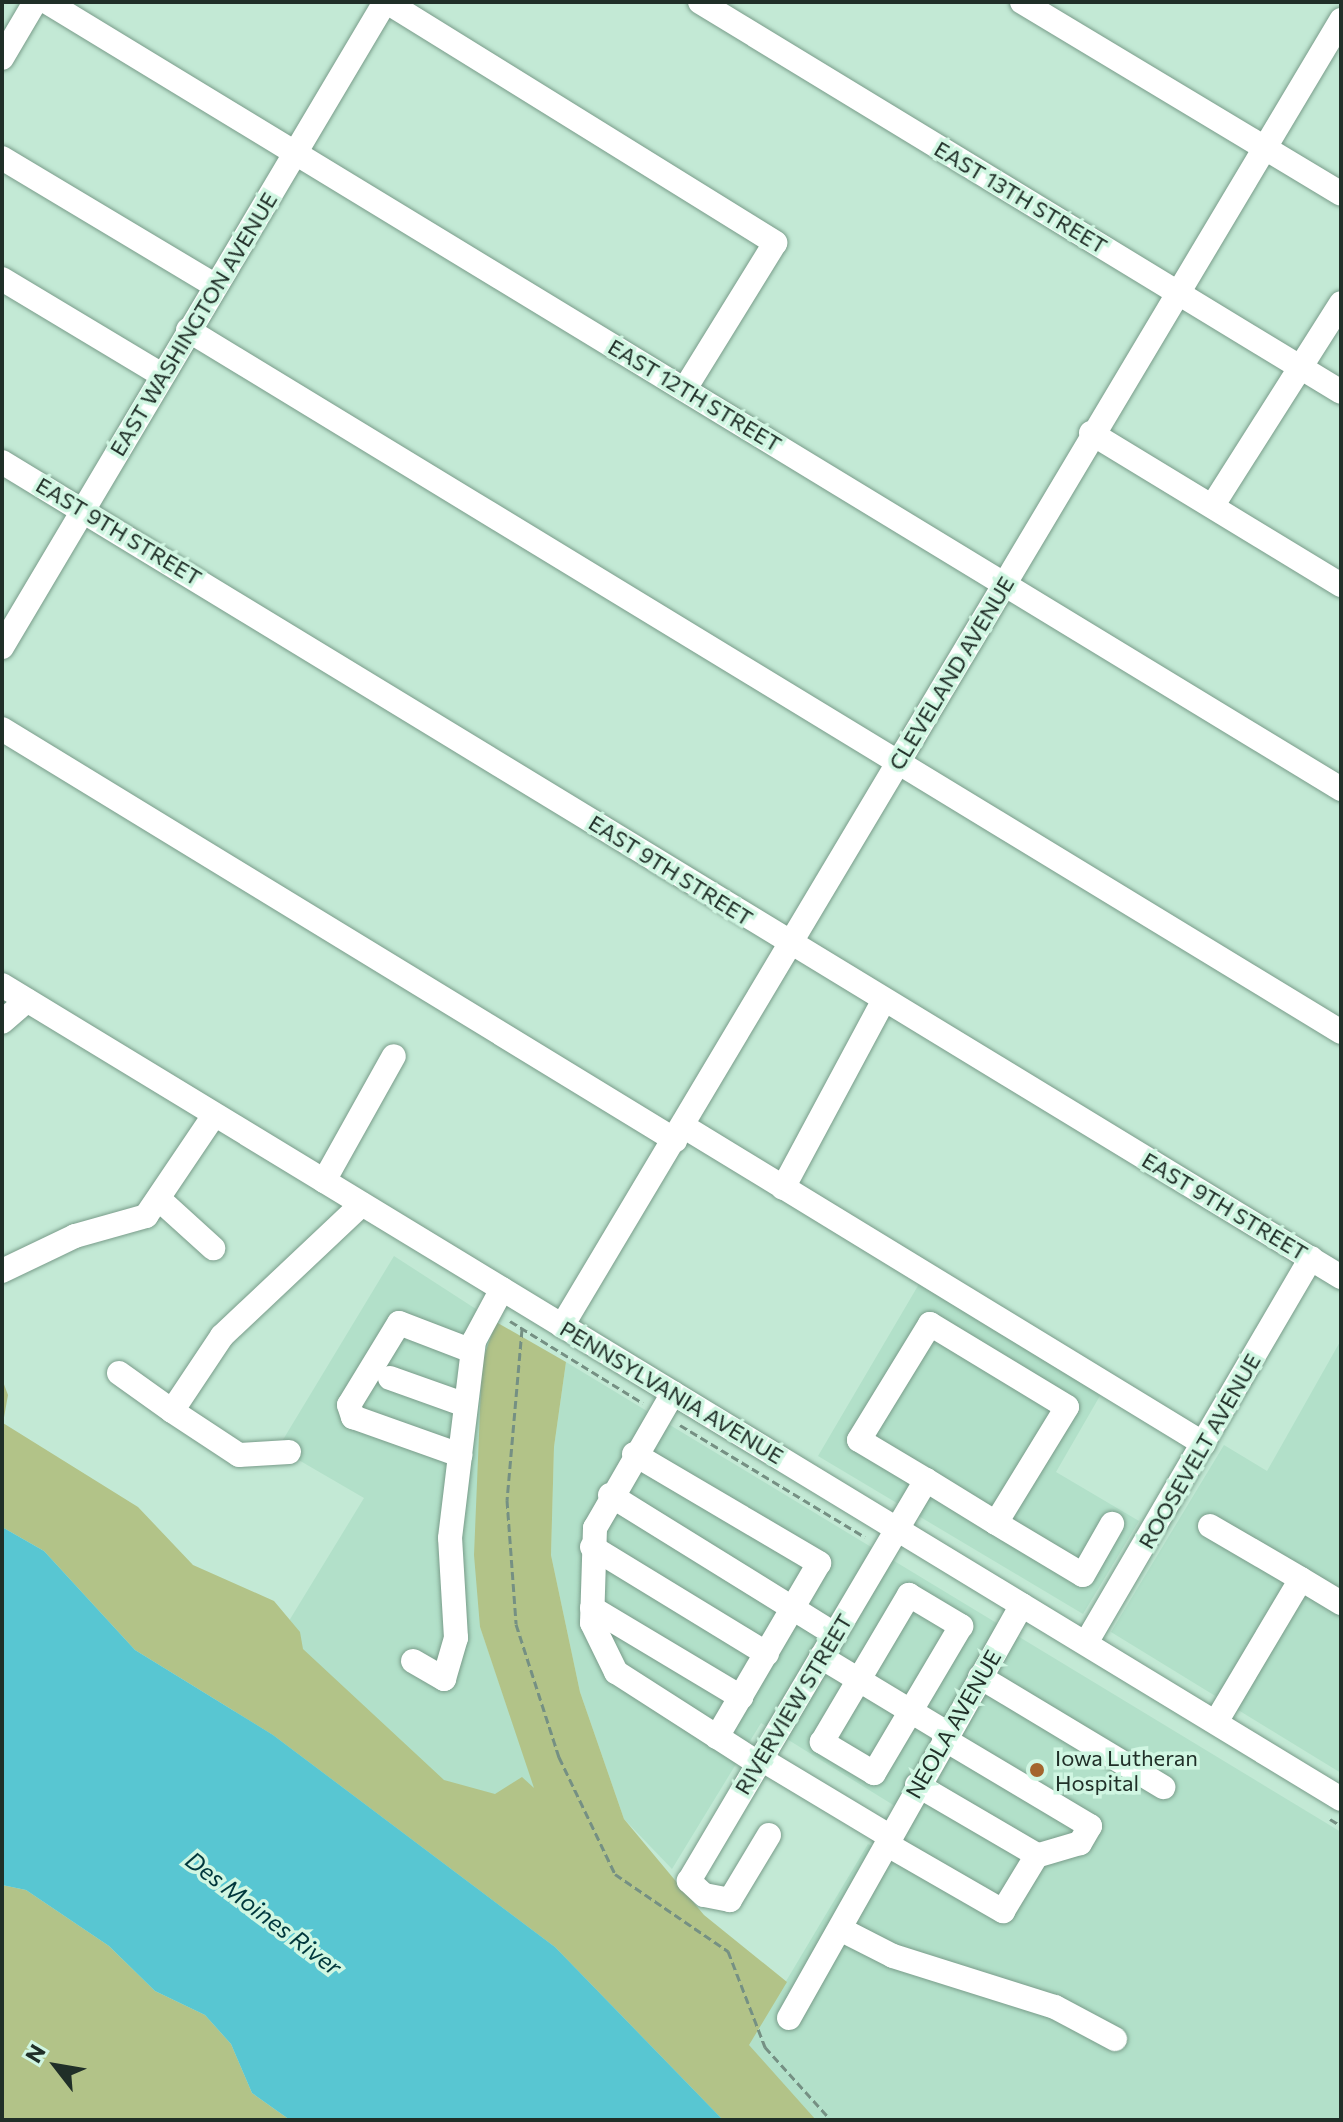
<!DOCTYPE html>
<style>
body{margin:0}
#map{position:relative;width:1343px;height:2122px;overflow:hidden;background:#c3e9d5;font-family:Commissioner,sans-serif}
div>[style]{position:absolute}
.built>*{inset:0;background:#b2e0c9}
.green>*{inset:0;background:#b2c388}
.water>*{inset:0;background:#58c6d2}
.path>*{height:3px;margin-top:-1.5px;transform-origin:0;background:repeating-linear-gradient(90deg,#759083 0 8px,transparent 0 12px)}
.roads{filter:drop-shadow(0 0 2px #799c8a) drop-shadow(0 0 2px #799c8a)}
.minor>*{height:24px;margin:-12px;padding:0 12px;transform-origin:12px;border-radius:12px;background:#fff}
.dots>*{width:22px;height:22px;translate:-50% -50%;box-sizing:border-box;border:4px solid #d0f6e2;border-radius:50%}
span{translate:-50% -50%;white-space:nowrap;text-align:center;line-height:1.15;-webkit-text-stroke:7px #d0f6e2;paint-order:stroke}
.street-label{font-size:22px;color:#202f28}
.poi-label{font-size:22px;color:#202f28}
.left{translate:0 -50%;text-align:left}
.water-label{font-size:24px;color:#00373c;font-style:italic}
.frame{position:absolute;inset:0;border:4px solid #202f28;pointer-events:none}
.north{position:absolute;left:16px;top:2026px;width:80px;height:80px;-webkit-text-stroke:6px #d0f6e2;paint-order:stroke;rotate:301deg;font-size:22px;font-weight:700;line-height:32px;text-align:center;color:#202f28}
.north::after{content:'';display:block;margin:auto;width:28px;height:36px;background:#202f28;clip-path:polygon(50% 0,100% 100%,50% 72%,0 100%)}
</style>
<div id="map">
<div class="built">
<div style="clip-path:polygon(394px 1256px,496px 1322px,480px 1627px,544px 1814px,722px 2088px,868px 1844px,889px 1855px,911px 1816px,761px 1723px,672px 1869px,624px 1819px,580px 1692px,551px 1555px,554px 1447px,566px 1362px,1341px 1832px,1341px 2120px,723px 2120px,555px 1947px,234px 1711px,364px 1498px,278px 1448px)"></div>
<div style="clip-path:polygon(919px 1284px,1101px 1394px,1056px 1472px,1139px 1521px,1083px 1614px,818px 1456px)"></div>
<div style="clip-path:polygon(1341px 1340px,1341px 1773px,1111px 1632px,1224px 1445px,1267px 1471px)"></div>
</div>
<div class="green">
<div style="clip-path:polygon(496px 1322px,566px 1362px,554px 1447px,551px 1555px,580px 1692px,624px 1819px,704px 1915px,787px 1982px,749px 2045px,816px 2120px,723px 2120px,555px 1947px,273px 1735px,135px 1650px,44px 1551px,2px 1527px,2px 1379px,8px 1395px,3px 1423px,138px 1507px,193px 1565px,274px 1601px,300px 1632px,303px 1649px,444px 1780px,495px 1794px,522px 1777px,534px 1788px,480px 1627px,474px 1555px,482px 1362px)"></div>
<div style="clip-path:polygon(2px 1885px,26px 1890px,109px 1946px,155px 1991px,205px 2015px,231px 2044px,252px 2093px,290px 2120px,2px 2120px)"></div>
</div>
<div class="water">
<div style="clip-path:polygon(2px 1527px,44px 1551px,135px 1650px,273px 1735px,555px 1947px,723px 2120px,290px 2120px,252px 2093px,231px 2044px,205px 2015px,155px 1991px,109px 1946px,26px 1890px,2px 1885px)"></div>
</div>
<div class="path">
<div style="left:510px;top:1321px;width:156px;rotate:31.7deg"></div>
<div style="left:522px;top:1329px;width:172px;rotate:95deg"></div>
<div style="left:507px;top:1500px;width:124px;rotate:85.8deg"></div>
<div style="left:516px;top:1624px;width:140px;rotate:72.1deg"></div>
<div style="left:559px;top:1757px;width:130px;rotate:64.4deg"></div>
<div style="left:615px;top:1874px;width:137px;rotate:34.3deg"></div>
<div style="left:728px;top:1951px;width:103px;rotate:68.9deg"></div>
<div style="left:765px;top:2047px;width:98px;rotate:47.9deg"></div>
<div style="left:680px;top:1425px;width:216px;rotate:31.2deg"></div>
<div style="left:1330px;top:1819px;width:13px;rotate:32deg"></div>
</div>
<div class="roads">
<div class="minor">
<div style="left:47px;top:2px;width:1515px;rotate:31.31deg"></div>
<div style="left:387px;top:2px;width:457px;rotate:31.8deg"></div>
<div style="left:775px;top:243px;width:172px;rotate:121.7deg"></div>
<div style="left:700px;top:2px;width:750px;rotate:31.32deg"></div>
<div style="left:1022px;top:2px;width:372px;rotate:31deg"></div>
<div style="left:2px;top:58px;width:65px;rotate:-59.5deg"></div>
<div style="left:2px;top:158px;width:247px;rotate:30.9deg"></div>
<div style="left:2px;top:279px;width:187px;rotate:31deg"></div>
<div style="left:188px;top:330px;width:1350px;rotate:31.33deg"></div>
<div style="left:1091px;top:433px;width:293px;rotate:31.3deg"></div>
<div style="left:2px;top:462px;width:1568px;rotate:31.33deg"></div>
<div style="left:1213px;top:505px;width:239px;rotate:-57.6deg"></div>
<div style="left:2px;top:647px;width:750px;rotate:-59.3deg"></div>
<div style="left:2px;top:729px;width:789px;rotate:31.41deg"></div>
<div style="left:2px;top:985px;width:1567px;rotate:31.3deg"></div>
<div style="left:2px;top:1022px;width:33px;rotate:-41deg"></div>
<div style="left:683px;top:1126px;width:610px;rotate:31.4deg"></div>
<div style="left:324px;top:1181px;width:143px;rotate:-60.8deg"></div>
<div style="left:783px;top:1188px;width:213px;rotate:-61.8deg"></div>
<div style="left:160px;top:1200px;width:72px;rotate:42.2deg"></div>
<div style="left:2px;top:1271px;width:81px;rotate:-25.6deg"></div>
<div style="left:75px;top:1236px;width:74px;rotate:-15.7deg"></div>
<div style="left:146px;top:1216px;width:122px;rotate:-56deg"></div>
<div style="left:562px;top:1326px;width:1521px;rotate:-59.18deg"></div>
<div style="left:472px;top:1351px;width:78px;rotate:-159deg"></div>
<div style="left:399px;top:1323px;width:96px;rotate:121.4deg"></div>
<div style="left:349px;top:1405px;width:13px;rotate:72deg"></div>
<div style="left:353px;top:1417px;width:114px;rotate:19.6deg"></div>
<div style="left:460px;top:1455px;width:115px;rotate:-83deg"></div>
<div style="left:474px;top:1341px;width:59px;rotate:-61.7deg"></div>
<div style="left:119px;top:1373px;width:65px;rotate:35.6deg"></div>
<div style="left:390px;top:1378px;width:77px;rotate:19.6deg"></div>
<div style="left:673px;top:1393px;width:156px;rotate:120deg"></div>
<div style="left:595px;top:1528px;width:95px;rotate:91.8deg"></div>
<div style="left:592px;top:1623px;width:55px;rotate:63.9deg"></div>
<div style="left:616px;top:1672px;width:169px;rotate:32.7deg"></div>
<div style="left:289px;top:1452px;width:50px;rotate:176.6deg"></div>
<div style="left:239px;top:1455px;width:80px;rotate:-146.7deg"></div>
<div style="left:172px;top:1411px;width:90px;rotate:-56.3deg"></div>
<div style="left:222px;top:1336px;width:192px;rotate:-43.3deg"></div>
<div style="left:634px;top:1454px;width:215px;rotate:30.5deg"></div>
<div style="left:819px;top:1563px;width:202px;rotate:120.4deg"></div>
<div style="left:610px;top:1495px;width:264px;rotate:31.8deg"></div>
<div style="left:996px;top:1523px;width:101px;rotate:30.9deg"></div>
<div style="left:1083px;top:1575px;width:59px;rotate:-60.4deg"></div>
<div style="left:1210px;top:1526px;width:105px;rotate:30.2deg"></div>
<div style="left:592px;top:1547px;width:205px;rotate:31.4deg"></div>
<div style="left:909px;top:1595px;width:61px;rotate:30.8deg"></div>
<div style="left:961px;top:1626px;width:171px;rotate:120.6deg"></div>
<div style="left:874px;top:1773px;width:61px;rotate:-149.2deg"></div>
<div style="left:822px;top:1742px;width:171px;rotate:-59.4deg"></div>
<div style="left:592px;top:1608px;width:174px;rotate:30.9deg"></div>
<div style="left:1086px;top:1643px;width:446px;rotate:-59.7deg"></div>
<div style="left:821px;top:1657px;width:147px;rotate:31.1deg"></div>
<div style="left:413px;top:1661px;width:36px;rotate:30deg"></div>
<div style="left:444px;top:1679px;width:43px;rotate:-73.7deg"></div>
<div style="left:456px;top:1638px;width:100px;rotate:-93.4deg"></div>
<div style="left:450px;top:1538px;width:84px;rotate:-83.1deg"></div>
<div style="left:980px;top:1677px;width:214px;rotate:31deg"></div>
<div style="left:1216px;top:1722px;width:166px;rotate:-59.3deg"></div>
<div style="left:1301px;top:1579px;width:47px;rotate:31deg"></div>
<div style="left:944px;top:1739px;width:170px;rotate:30.8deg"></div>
<div style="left:1090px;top:1826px;width:20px;rotate:120deg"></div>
<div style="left:1080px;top:1843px;width:46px;rotate:163.5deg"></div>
<div style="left:761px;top:1759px;width:152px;rotate:31deg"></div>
<div style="left:769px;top:1835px;width:76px;rotate:121deg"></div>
<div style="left:730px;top:1900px;width:26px;rotate:-169deg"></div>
<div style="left:704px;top:1895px;width:21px;rotate:-137deg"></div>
<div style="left:689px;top:1881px;width:466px;rotate:-59.4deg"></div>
<div style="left:926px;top:1480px;width:78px;rotate:-149.2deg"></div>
<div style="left:859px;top:1440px;width:136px;rotate:-58.5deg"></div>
<div style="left:930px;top:1324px;width:160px;rotate:31.2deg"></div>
<div style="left:1067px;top:1407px;width:136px;rotate:121.5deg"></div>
<div style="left:996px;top:1523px;width:82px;rotate:-148.4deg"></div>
<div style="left:888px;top:1845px;width:133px;rotate:29.9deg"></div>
<div style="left:1003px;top:1911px;width:66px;rotate:-58.7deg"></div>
<div style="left:1037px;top:1855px;width:139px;rotate:-149.7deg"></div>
<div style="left:842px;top:1930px;width:57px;rotate:27deg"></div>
<div style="left:893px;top:1956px;width:170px;rotate:17.5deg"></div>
<div style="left:1055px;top:2007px;width:68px;rotate:28.1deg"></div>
<div style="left:789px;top:2018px;width:474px;rotate:-60.6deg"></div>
</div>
</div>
<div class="dots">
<div style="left:1037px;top:1770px;background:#a4652d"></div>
</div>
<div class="street-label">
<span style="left:1021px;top:197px;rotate:31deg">EAST 13TH STREET</span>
<span style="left:193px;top:324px;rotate:-59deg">EAST WASHINGTON AVENUE</span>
<span style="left:695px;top:395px;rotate:31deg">EAST 12TH STREET</span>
<span style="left:119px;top:531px;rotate:31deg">EAST 9TH STREET</span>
<span style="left:951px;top:673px;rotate:-59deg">CLEVELAND AVENUE</span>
<span style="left:671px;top:870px;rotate:32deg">EAST 9TH STREET</span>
<span style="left:1225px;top:1206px;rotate:31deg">EAST 9TH STREET</span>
<span style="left:672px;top:1392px;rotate:31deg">PENNSYLVANIA AVENUE</span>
<span style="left:1199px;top:1451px;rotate:-60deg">ROOSEVELT AVENUE</span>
<span style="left:793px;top:1704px;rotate:-59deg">RIVERVIEW STREET</span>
<span style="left:953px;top:1724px;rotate:-60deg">NEOLA AVENUE</span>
</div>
<div class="poi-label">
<span class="left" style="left:1055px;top:1770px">Iowa Lutheran<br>Hospital</span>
</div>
<div class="water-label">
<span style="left:264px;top:1913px;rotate:37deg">Des Moines River</span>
</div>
<div class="frame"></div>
<div class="north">N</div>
</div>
